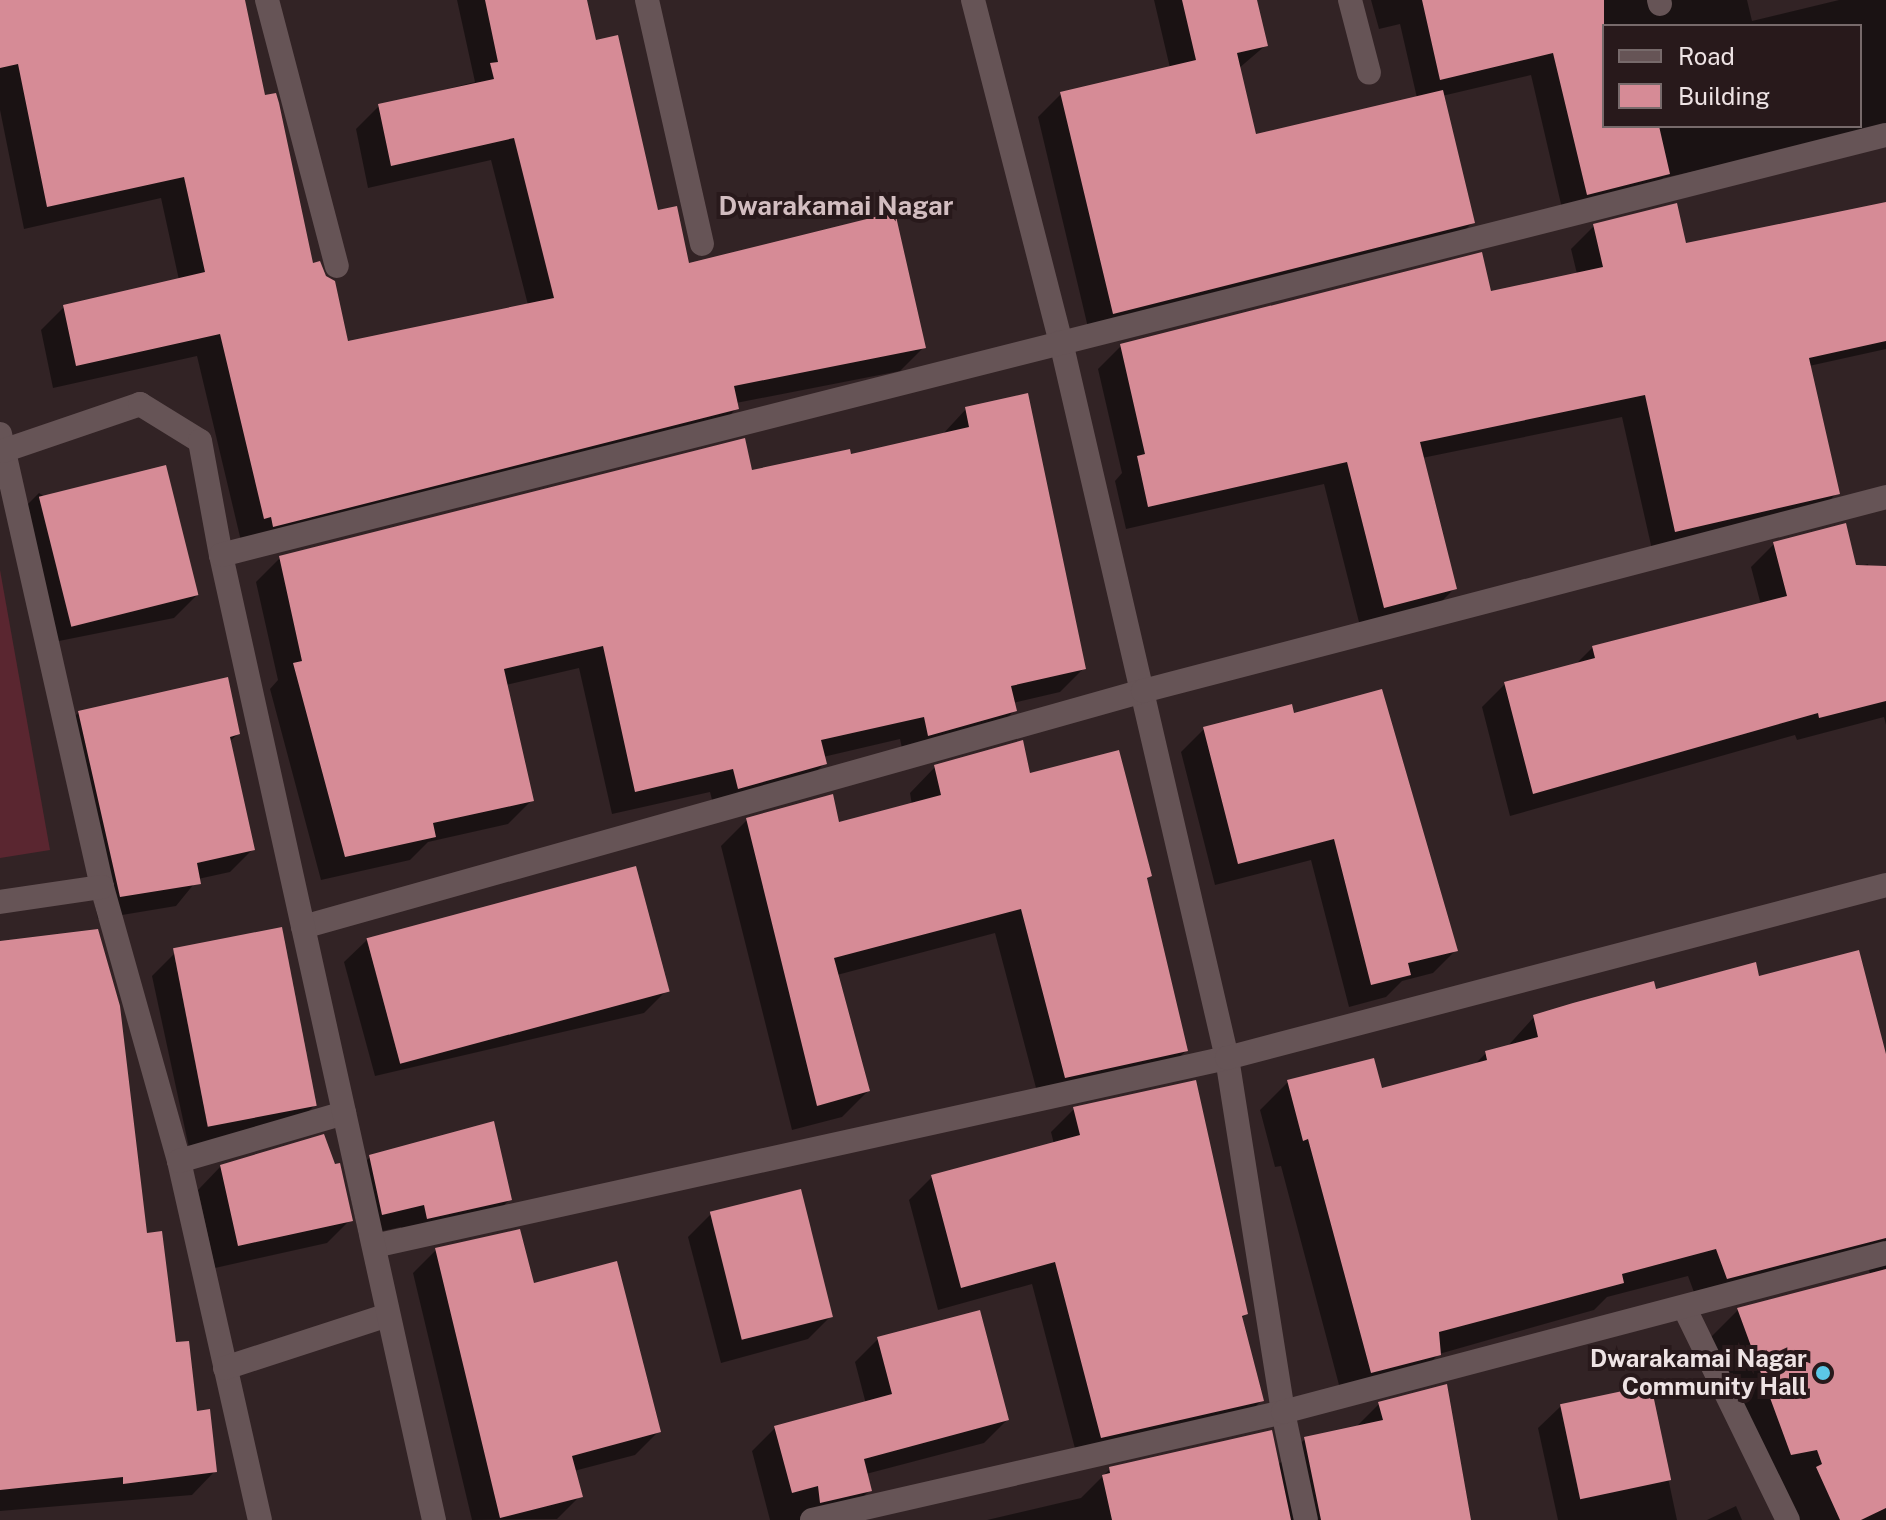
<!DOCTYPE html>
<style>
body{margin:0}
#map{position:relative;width:1886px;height:1520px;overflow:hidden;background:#322325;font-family:"Public Sans",sans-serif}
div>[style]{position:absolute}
.green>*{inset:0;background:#5a2630}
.shadow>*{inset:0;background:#0007}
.building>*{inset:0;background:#d68b96;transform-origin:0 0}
.street>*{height:24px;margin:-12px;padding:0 12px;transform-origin:12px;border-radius:12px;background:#665456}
.dots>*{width:22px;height:22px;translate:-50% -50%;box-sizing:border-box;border:4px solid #28191b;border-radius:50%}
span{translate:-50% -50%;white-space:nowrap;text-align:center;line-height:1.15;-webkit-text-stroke:8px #28191b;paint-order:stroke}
.poi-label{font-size:24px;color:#eee3e4;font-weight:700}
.right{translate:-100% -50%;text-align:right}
.neighbourhood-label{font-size:26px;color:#d2bdc0;font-weight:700}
.legend{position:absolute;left:1602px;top:24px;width:260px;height:104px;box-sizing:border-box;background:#28191b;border:2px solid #776a6b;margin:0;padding:10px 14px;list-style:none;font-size:24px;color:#eee3e4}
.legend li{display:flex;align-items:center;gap:16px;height:40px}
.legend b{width:40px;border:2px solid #776a6b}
</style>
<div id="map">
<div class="green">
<div style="clip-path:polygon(0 570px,50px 850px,0 858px)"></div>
</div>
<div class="shadow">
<div style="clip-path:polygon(0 0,244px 0,263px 98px,311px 265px,347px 344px,528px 305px,491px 160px,368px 188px,356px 129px,379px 106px,475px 82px,457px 0,585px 0,594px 42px,657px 212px,688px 265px,923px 348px,900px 371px,736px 403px,737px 408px,714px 431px,241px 541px,197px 356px,53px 388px,41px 330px,64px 307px,179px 280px,161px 198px,24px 229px,0 110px)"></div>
<div style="clip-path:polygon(evenodd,1154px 0,1255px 0,1266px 45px,1238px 69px,1255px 136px,1417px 98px,1400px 24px,1379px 29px,1371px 0,1747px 0,1752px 21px,1839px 0,1886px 0,1886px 130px,1663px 178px,1645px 196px,1564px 217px,1531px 75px,1442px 96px,1472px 223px,1449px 246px,1090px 336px,1038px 117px,1061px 94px,1170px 68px,1154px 0,1604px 26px,1860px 26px,1860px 126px,1604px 126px,1604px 26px)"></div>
<div style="clip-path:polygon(1886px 208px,1886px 349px,1809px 366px,1837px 493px,1814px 516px,1653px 554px,1622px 417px,1422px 458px,1455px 588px,1432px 611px,1361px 630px,1324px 484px,1126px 529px,1115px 481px,1122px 473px,1098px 369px,1121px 346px,1489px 293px,1577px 274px,1571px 249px,1594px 226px,1685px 246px)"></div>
<div style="clip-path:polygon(966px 409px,1084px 668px,1060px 692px,1013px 703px,1015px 710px,991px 734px,904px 758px,900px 739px,823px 757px,824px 764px,800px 788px,715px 812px,710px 792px,612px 814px,579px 668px,506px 685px,532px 800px,508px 824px,428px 842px,410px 860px,321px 880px,270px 689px,278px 680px,256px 582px,280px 558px,850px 456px,942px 435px)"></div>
<div style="clip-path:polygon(39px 493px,197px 595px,174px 618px,44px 644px,16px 516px)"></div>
<div style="clip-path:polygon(1774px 544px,1854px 568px,1868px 564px,1870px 572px,1886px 568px,1886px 725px,1884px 717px,1797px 740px,1795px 735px,1510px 816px,1482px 707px,1505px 684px,1575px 665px,1593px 647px,1761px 605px,1751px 567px)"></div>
<div style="clip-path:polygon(79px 712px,238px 734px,229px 742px,253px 849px,230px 872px,198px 879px,176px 906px,98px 919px,56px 735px)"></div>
<div style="clip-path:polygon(1293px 715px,1456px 950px,1433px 973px,1402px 981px,1386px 997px,1349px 1007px,1311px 860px,1215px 885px,1181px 752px,1204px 729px)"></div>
<div style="clip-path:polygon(935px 767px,1029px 775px,1150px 876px,1145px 881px,1186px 1051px,1160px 1076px,1040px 1103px,995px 933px,837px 975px,868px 1091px,842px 1117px,792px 1130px,721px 846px,747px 820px,838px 824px,912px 805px,910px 793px)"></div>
<div style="clip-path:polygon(368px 939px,667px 990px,644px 1013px,375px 1076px,344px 962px)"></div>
<div style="clip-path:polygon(0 942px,145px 1235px,215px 1471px,192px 1495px,0 1511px)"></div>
<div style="clip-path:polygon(175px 953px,316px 1104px,293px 1127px,191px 1157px,152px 976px)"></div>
<div style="clip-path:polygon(1758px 979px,1886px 1062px,1886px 1520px,1799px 1520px,1711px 1337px,1738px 1310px,1870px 1275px,1869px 1269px,1699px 1306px,1688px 1276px,1607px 1297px,1594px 1310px,1439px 1354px,1411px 1382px,1343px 1400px,1281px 1166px,1275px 1167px,1260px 1110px,1288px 1082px,1380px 1091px,1473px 1066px,1486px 1053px,1506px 1048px,1534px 1017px,1655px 991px)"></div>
<div style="clip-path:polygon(1074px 1109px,1246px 1314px,1240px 1320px,1262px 1400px,1239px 1423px,1078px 1460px,1032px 1284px,938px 1310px,909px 1200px,932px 1177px,1054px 1144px,1051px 1132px)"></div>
<div style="clip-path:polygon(370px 1157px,510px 1199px,487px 1223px,404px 1241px,401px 1227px,359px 1236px,347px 1180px)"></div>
<div style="clip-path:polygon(221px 1166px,350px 1220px,327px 1243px,215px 1268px,198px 1190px)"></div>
<div style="clip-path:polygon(711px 1214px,831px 1316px,808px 1339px,721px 1363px,688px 1237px)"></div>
<div style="clip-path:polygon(436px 1250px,533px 1286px,658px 1432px,635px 1455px,574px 1471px,580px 1496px,557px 1519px,472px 1520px,413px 1273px)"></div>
<div style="clip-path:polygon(878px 1339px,1007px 1420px,984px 1443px,866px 1474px,870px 1490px,847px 1513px,817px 1520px,770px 1520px,752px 1451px,775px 1428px,866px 1404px,855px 1362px)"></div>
<div style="clip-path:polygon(1649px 1388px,1677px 1520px,1558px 1520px,1538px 1428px,1561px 1406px)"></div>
<div style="clip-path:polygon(1379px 1404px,1470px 1520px,987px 1520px,1081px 1498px,1110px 1469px,1277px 1466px,1305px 1439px,1355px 1428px)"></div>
<div style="clip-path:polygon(1736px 1506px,1742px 1520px,1707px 1520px)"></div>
</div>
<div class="building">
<div style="clip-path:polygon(0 0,245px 0,265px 95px,276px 93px,279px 103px,313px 263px,320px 261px,326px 276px,335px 281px,348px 341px,554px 298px,514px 138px,391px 166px,378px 104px,494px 79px,490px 63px,498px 62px,485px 0,587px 0,596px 40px,618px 35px,658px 210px,677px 206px,689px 263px,895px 212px,926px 348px,734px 386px,739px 409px,273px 527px,271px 517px,264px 519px,220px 334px,76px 366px,63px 305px,205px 272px,184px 177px,47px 207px,18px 64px,0 68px)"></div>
<div style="clip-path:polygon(1182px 0,1257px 0,1268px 46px,1237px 53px,1256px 134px,1443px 90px,1475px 223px,1113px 314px,1060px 92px,1196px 60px)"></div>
<div style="clip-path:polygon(1422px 0,1604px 0,1604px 126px,1659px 126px,1670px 174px,1587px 195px,1553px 53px,1440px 80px)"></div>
<div style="clip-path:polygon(1886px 202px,1886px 341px,1809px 358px,1840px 494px,1675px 532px,1645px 395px,1430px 440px,1420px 442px,1457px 589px,1384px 608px,1347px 462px,1148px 507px,1137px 456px,1145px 454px,1120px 344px,1482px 252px,1491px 291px,1603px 267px,1593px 224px,1677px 203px,1686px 243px)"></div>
<div style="clip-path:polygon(1028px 393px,1086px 669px,1011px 686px,1017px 711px,928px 736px,924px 717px,821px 740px,827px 764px,738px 789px,733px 769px,635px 792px,603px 646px,504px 669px,534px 801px,433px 823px,436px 837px,345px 857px,293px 663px,302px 661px,279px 556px,745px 438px,752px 470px,850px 449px,851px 454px,969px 427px,965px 407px)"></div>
<div style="left:166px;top:465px;width:134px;height:131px;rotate:76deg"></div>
<div style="clip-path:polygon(1846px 523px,1856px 565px,1886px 566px,1886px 701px,1819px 718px,1818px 713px,1533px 794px,1504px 682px,1595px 658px,1592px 646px,1787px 596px,1773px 542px)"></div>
<div style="clip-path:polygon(228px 677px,240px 734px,230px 737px,255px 850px,197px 863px,201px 884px,120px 897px,78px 711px)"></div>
<div style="clip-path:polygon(1382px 689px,1458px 951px,1408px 963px,1411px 975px,1371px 985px,1334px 839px,1238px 864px,1203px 727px,1292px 704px,1294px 713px)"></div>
<div style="clip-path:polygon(1023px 740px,1030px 773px,1119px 750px,1152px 876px,1147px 878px,1188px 1051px,1065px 1078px,1021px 909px,834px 958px,870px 1091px,817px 1106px,746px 818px,833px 794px,839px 822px,941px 795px,934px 765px)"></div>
<div style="left:636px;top:866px;width:130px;height:279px;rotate:75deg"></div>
<div style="left:282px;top:927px;width:182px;height:111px;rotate:79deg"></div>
<div style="clip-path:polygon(98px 929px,120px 1006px,147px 1233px,162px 1231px,176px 1342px,189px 1341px,197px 1411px,210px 1409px,217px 1472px,123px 1484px,123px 1477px,0 1490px,0 941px)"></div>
<div style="clip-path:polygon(1859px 950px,1886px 1054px,1886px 1238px,1727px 1279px,1716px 1249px,1622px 1274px,1624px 1283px,1439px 1332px,1441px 1355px,1371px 1373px,1308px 1139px,1303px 1141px,1287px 1080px,1374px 1058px,1382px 1088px,1487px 1060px,1485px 1051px,1538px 1037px,1533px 1015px,1573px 1003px,1654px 981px,1656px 989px,1756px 962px,1759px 976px)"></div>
<div style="clip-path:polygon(1196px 1080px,1248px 1314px,1242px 1316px,1264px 1401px,1101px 1438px,1055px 1262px,961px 1288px,931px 1175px,1080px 1135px,1073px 1107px)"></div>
<div style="clip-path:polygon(494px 1121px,512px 1200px,427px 1219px,424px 1205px,382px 1215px,369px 1155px)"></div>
<div style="clip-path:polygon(324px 1134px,335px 1164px,340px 1163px,353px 1221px,238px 1246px,220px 1165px)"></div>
<div style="left:801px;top:1189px;width:132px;height:94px;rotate:76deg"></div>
<div style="clip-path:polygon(520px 1229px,534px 1283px,617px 1261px,661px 1432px,572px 1456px,583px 1497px,500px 1518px,435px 1248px)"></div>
<div style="clip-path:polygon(1886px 1269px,1886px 1508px,1861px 1520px,1840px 1520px,1816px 1467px,1822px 1464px,1817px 1450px,1791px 1455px,1737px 1308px)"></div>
<div style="clip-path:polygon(980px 1310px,1009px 1420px,864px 1459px,872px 1491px,820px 1503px,818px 1486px,792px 1493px,774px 1426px,892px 1394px,877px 1337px)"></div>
<div style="clip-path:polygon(1447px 1384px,1471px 1520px,1321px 1520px,1304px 1437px,1383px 1420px,1378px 1402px)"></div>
<div style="left:1651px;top:1385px;width:97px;height:93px;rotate:78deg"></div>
<div style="clip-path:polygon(1272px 1430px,1291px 1520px,1112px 1520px,1102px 1475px,1110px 1473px,1109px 1467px)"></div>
</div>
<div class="street">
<div style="left:267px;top:0;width:275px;rotate:75.3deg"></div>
<div style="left:647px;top:0;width:250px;rotate:77.3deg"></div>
<div style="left:973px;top:0;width:353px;rotate:75.6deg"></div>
<div style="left:1061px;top:342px;width:735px;rotate:76.95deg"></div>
<div style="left:1227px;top:1058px;width:358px;rotate:81deg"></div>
<div style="left:1283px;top:1412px;width:110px;rotate:78deg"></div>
<div style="left:1350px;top:0;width:75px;rotate:75.4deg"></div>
<div style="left:1659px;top:0;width:4px;rotate:76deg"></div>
<div style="left:0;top:434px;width:464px;rotate:77.3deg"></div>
<div style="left:102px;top:887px;width:285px;rotate:74.3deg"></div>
<div style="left:179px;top:1161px;width:368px;rotate:77.3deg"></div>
<div style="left:3px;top:451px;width:145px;rotate:-18.9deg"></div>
<div style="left:140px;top:404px;width:70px;rotate:31.7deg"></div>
<div style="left:200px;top:441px;width:116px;rotate:79.6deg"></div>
<div style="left:0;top:902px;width:103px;rotate:-8.4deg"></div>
<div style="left:303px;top:927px;width:873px;rotate:-15.69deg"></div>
<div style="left:1143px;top:691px;width:768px;rotate:-14.63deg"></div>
<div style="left:179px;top:1161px;width:172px;rotate:-16.2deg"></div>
<div style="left:374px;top:1246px;width:873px;rotate:-12.43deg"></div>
<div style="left:1227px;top:1058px;width:681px;rotate:-14.71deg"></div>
<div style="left:1684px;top:1307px;width:237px;rotate:64deg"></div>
<div style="left:225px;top:1368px;width:171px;rotate:-18deg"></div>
<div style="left:434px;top:1520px;width:988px;rotate:-102.45deg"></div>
<div style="left:221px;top:555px;width:1717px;rotate:-14.16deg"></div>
<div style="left:812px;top:1520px;width:483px;rotate:-12.9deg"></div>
<div style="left:1283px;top:1412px;width:624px;rotate:-14.77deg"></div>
</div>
<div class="dots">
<div style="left:1823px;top:1373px;background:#5cc7e7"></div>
</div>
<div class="poi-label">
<span class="right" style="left:1807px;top:1373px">Dwarakamai Nagar<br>Community Hall</span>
</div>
<div class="neighbourhood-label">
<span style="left:836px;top:206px">Dwarakamai Nagar</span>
</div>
<ul class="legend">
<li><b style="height:10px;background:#665456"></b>Road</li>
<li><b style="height:22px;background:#d68b96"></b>Building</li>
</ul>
</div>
